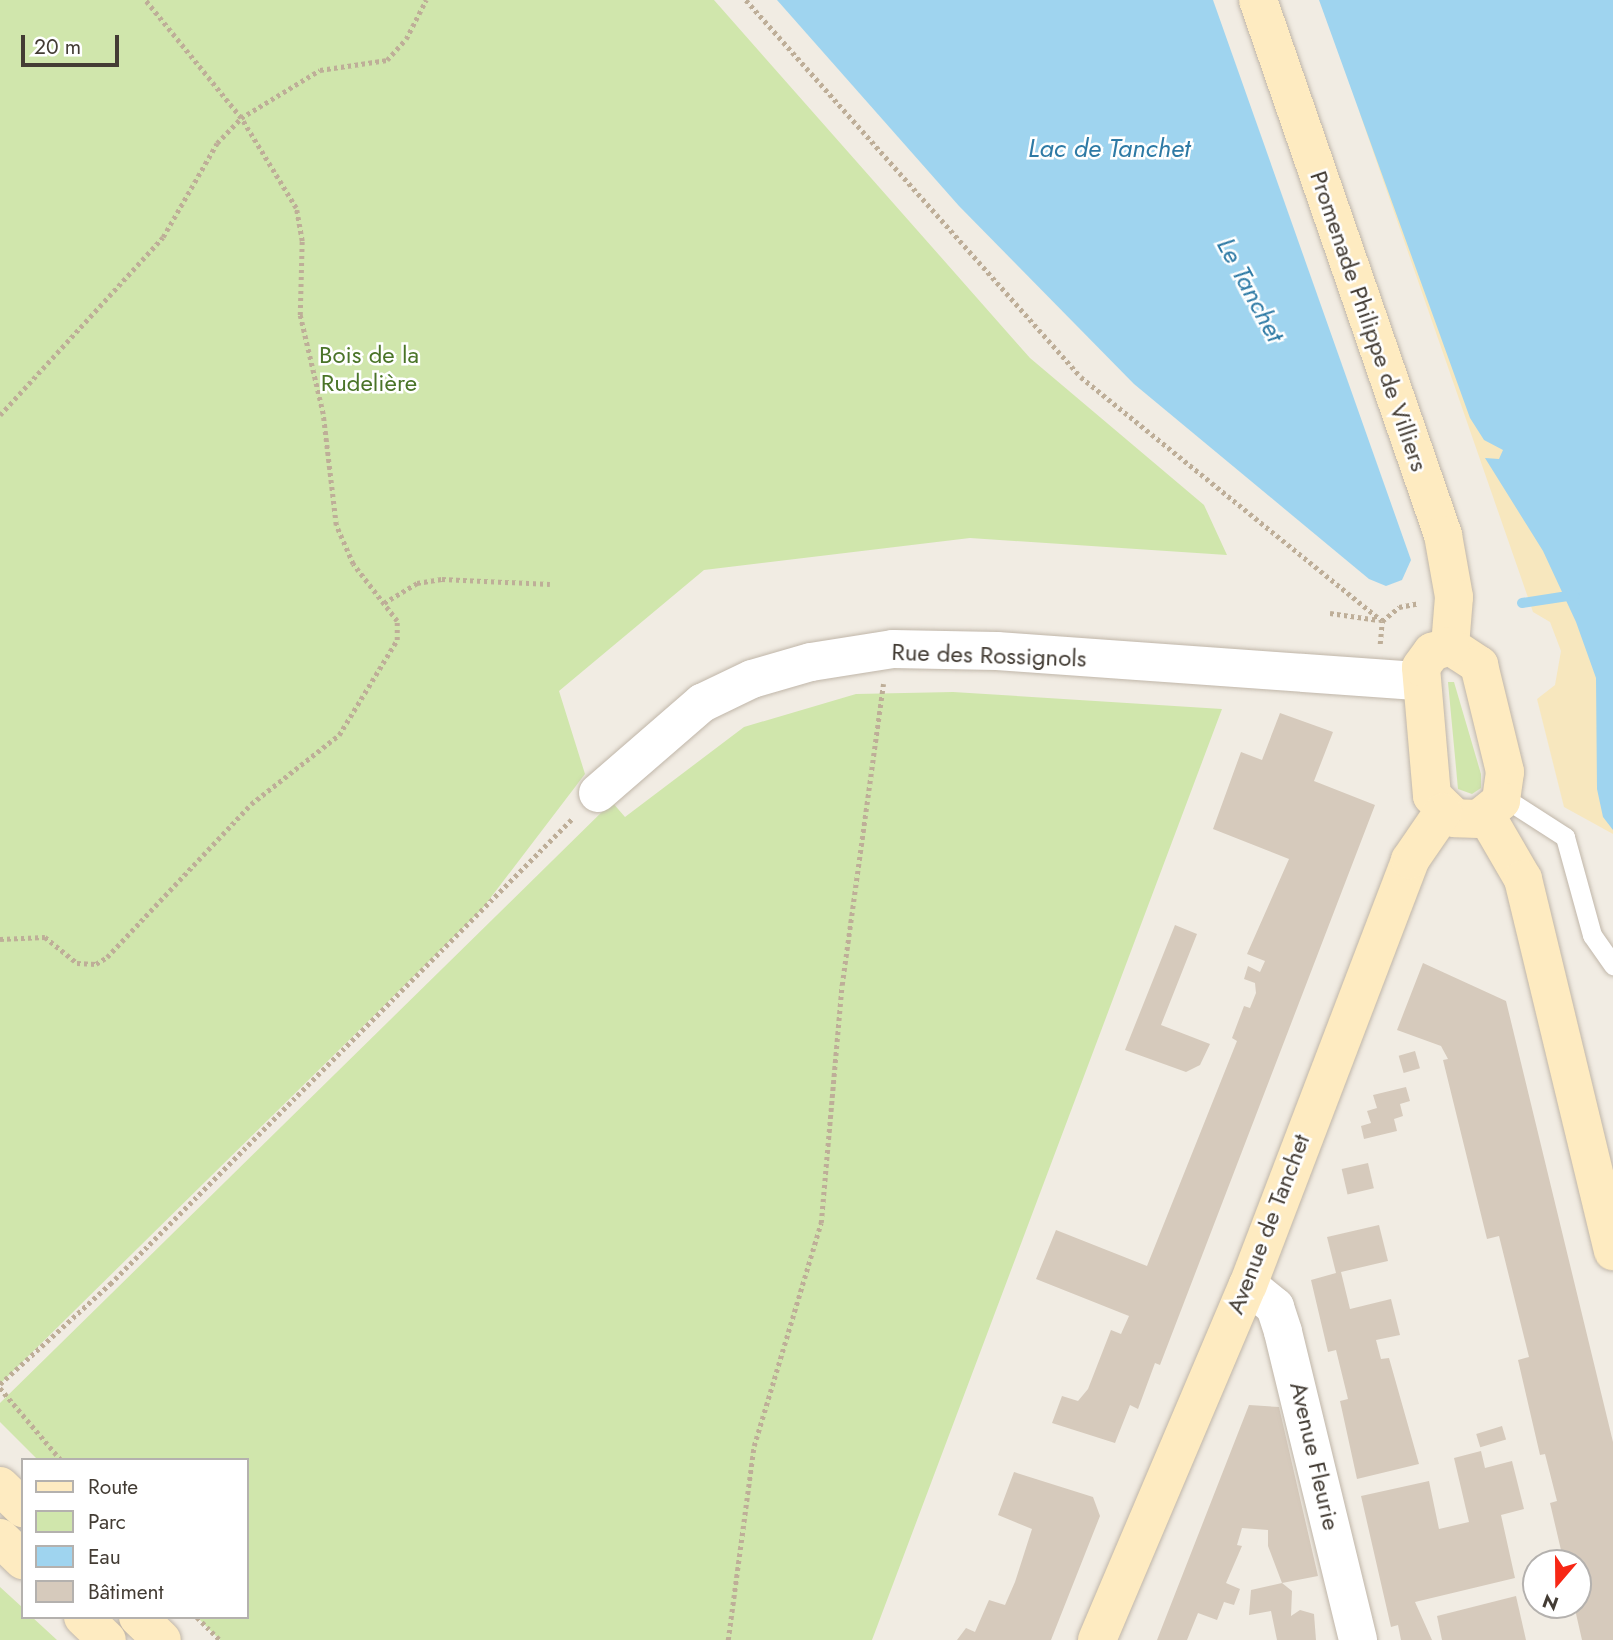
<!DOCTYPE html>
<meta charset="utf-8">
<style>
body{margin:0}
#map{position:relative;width:1613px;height:1640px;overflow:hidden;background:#f1ece3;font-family:Jost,sans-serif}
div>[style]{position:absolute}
.green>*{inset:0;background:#d0e6ac}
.sand>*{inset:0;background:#f7e7be}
.water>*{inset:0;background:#9fd4ef}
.stream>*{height:10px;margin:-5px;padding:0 5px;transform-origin:5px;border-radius:5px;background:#9fd4ef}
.building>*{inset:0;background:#d6cabc;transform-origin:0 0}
.path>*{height:4.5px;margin-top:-2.25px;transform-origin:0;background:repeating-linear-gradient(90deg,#beae98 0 3.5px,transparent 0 7px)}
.roads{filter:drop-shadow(0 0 2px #c0b6a9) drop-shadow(0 0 2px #c0b6a9)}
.lane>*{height:19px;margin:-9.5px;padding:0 9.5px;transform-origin:9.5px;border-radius:9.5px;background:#fff}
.street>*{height:38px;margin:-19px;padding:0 19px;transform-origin:19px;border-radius:19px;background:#fff}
.secondary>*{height:38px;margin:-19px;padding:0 19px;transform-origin:19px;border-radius:19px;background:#feebc1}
span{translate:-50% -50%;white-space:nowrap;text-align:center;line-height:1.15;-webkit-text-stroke:5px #fff;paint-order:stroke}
.street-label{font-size:24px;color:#433c34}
.park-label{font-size:24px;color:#4a7428}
.water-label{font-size:26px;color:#2e7aa5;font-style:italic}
.legend{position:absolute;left:21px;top:1458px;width:228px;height:161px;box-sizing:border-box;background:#fff;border:2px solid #b4b1ae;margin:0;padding:9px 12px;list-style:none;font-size:21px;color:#433c34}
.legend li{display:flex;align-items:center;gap:14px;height:35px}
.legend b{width:35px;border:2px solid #b4b1ae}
.north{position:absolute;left:1522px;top:1549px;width:70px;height:70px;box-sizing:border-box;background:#fff;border:2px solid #b4b1ae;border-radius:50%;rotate:200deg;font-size:19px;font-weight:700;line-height:28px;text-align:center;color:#433c34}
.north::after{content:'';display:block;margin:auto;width:24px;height:32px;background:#f72715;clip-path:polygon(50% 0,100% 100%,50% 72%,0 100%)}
.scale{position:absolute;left:21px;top:35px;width:98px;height:32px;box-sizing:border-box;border:4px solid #433c34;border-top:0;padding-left:9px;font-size:21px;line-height:24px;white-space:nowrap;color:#433c34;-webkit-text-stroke:5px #fff;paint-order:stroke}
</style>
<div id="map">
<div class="green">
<div style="clip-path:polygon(0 0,714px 0,1030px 358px,1204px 505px,1227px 555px,970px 538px,704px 570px,559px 691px,585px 774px,482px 909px,0 1384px)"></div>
<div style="clip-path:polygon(1448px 682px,1454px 682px,1481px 774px,1481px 788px,1472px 794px,1458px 789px)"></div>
<div style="clip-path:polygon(953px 692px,1222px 709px,872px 1640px,220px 1640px,197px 1617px,247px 1617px,247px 1460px,38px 1460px,0 1422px,0 1403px,612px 802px,625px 817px,744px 727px,856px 694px)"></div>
<div style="clip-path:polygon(0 1587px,23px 1608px,23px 1617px,32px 1617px,57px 1640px,0 1640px)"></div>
</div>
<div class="sand">
<div style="clip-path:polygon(1359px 111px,1613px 635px,1613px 834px,1564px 807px,1537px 699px,1555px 685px,1561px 651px,1550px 622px,1533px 612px)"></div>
</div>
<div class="water">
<div style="clip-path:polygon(777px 0,1213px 0,1411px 560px,1402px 580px,1386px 586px,1369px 579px,1134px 384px,959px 206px)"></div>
<div style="clip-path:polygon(1319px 0,1613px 0,1613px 830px,1603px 817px,1597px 789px,1596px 678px,1576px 622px,1543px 551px,1485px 458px,1499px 459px,1503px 450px,1484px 440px,1470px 418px)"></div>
</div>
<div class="stream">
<div style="left:1522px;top:603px;width:53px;rotate:-8.7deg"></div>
</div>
<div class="building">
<div style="clip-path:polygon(1280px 713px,1333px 732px,1314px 781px,1375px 805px,1160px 1365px,1155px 1363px,1138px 1409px,1130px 1405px,1115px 1443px,1052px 1423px,1062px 1396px,1078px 1401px,1088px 1389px,1111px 1330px,1121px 1334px,1129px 1316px,1036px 1279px,1056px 1230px,1147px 1266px,1237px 1041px,1232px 1038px,1244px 1006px,1250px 1008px,1256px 993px,1255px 983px,1244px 979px,1248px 966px,1260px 972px,1265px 961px,1247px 954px,1289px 859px,1213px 829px,1241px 752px,1262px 760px)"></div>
<div style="clip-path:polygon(1175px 925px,1197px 934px,1161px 1025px,1210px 1044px,1200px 1065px,1186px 1072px,1125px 1050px)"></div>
<div style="clip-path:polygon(1423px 963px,1506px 1001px,1613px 1442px,1613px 1640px,1582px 1640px,1574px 1605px,1578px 1563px,1564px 1563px,1550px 1503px,1557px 1501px,1545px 1454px,1540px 1455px,1518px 1360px,1529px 1357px,1499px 1236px,1487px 1239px,1443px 1060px,1448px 1059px,1441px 1046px,1397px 1030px)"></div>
<div style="left:1415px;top:1051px;width:18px;height:17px;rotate:74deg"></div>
<div style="clip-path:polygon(1406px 1087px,1410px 1101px,1400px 1104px,1403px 1116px,1394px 1119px,1397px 1131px,1364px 1139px,1361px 1126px,1371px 1123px,1367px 1111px,1377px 1108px,1373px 1095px)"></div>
<div style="left:1368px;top:1163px;width:26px;height:27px;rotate:77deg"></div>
<div style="clip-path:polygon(1379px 1225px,1388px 1261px,1341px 1272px,1350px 1309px,1391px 1299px,1400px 1335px,1376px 1340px,1381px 1359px,1389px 1358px,1419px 1464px,1357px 1479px,1340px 1401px,1348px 1399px,1336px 1350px,1328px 1352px,1311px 1280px,1336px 1273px,1327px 1237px)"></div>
<div style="clip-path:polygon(1249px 1405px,1279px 1407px,1318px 1576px,1282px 1583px,1292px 1591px,1291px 1616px,1300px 1610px,1314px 1614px,1316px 1640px,1277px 1640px,1271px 1611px,1249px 1615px,1251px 1590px,1282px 1583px,1268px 1546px,1268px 1530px,1242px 1528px,1237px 1545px,1242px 1546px,1226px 1583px,1240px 1589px,1234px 1605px,1224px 1602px,1217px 1620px,1198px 1613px,1187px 1640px,1157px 1640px)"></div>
<div style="left:1502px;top:1426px;width:14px;height:27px;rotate:73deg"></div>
<div style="clip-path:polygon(1481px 1451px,1485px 1468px,1512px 1461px,1524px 1509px,1501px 1515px,1515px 1578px,1415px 1602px,1432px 1640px,1401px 1640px,1398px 1625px,1391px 1627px,1361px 1496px,1429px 1481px,1439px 1529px,1469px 1522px,1454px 1458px)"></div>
<div style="clip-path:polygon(1014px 1472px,1093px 1497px,1100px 1516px,1051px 1640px,957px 1640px,966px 1628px,975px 1632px,989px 1600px,1005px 1605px,1015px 1582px,1032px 1529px,998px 1515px)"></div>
<div style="clip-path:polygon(1516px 1596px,1526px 1640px,1442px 1640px,1437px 1616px)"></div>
</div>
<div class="path">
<div style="left:746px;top:0;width:504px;rotate:48.38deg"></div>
<div style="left:1081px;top:377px;width:387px;rotate:39deg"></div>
<div style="left:0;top:415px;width:241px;rotate:-47.5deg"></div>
<div style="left:163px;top:237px;width:108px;rotate:-60.1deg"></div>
<div style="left:217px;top:143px;width:35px;rotate:-46deg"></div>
<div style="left:241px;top:118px;width:92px;rotate:-31.3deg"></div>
<div style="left:320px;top:70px;width:68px;rotate:-8.5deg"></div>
<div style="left:387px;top:60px;width:28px;rotate:-48deg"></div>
<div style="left:406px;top:39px;width:44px;rotate:-62.9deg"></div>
<div style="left:384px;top:603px;width:39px;rotate:-31deg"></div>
<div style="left:417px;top:583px;width:25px;rotate:-9deg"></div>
<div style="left:442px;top:579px;width:108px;rotate:2.7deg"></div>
<div style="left:1330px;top:613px;width:49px;rotate:8.3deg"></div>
<div style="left:1380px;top:644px;width:23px;rotate:-85deg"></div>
<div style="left:1382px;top:621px;width:22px;rotate:-39deg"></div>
<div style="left:1399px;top:607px;width:20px;rotate:-11deg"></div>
<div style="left:0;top:939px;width:45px;rotate:-2.5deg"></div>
<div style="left:45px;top:937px;width:41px;rotate:39.1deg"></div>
<div style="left:77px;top:963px;width:19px;rotate:3deg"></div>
<div style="left:96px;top:964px;width:13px;rotate:-32deg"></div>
<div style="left:107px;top:957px;width:210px;rotate:-46.7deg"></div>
<div style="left:251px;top:804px;width:112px;rotate:-38.1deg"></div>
<div style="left:339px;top:735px;width:111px;rotate:-58.6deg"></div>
<div style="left:397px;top:640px;width:19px;rotate:-90deg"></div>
<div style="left:397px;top:621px;width:72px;rotate:-127.7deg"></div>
<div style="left:353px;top:564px;width:43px;rotate:-113.6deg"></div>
<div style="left:336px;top:525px;width:112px;rotate:-96.7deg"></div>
<div style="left:323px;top:414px;width:102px;rotate:-103.1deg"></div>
<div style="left:300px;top:315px;width:74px;rotate:-88.5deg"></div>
<div style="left:302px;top:241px;width:34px;rotate:-100deg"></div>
<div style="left:296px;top:208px;width:105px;rotate:-121.4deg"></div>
<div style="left:241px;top:118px;width:152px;rotate:-129.1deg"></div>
<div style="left:0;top:1384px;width:149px;rotate:-42.3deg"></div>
<div style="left:110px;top:1284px;width:657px;rotate:-45.19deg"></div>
<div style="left:0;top:1388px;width:94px;rotate:49.7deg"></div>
<div style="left:197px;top:1617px;width:33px;rotate:45deg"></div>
<div style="left:728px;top:1640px;width:196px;rotate:-82.4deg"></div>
<div style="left:754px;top:1446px;width:233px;rotate:-73.3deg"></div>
<div style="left:821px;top:1223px;width:239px;rotate:-85deg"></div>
<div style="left:842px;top:985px;width:304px;rotate:-82.2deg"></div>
</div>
<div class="roads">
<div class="lane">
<div style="left:1503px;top:797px;width:74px;rotate:32.8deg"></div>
<div style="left:1565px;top:837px;width:102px;rotate:74.6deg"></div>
<div style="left:1592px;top:935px;width:37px;rotate:55deg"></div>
</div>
<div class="street">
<div style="left:598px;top:793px;width:138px;rotate:-40.9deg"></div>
<div style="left:702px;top:703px;width:55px;rotate:-25.6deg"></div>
<div style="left:752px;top:679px;width:61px;rotate:-16.1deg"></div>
<div style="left:811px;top:662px;width:83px;rotate:-9deg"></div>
<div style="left:893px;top:649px;width:104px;rotate:1.1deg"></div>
<div style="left:997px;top:651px;width:424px;rotate:4.1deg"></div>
<div style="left:1248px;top:1285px;width:35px;rotate:39deg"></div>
<div style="left:1275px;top:1307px;width:26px;rotate:72deg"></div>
<div style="left:1283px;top:1332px;width:317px;rotate:76.3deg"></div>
</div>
<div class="secondary">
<div style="left:1258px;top:0;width:566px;rotate:70.92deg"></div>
<div style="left:1443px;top:535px;width:63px;rotate:79.9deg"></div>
<div style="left:1454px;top:597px;width:49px;rotate:94.7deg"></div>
<div style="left:1450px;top:646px;width:35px;rotate:33deg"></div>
<div style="left:1479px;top:665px;width:110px;rotate:76.3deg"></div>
<div style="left:1505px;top:772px;width:29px;rotate:98deg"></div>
<div style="left:1501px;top:801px;width:28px;rotate:141deg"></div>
<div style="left:1479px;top:819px;width:24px;rotate:-178deg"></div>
<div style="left:1455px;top:818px;width:32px;rotate:-136deg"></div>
<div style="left:1432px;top:796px;width:129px;rotate:-94.9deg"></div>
<div style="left:1421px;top:667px;width:19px;rotate:-54deg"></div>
<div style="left:1432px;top:652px;width:19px;rotate:-18deg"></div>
<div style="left:1487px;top:817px;width:72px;rotate:59.9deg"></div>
<div style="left:1523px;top:879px;width:383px;rotate:76.4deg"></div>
<div style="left:0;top:1486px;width:32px;rotate:44deg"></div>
<div style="left:0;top:1538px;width:32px;rotate:44deg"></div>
<div style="left:83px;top:1617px;width:33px;rotate:44deg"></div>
<div style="left:138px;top:1617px;width:33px;rotate:44deg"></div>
<div style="left:1097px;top:1640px;width:386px;rotate:-67deg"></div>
<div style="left:1248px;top:1285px;width:455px;rotate:-69.1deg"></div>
<div style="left:1410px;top:860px;width:58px;rotate:-55.5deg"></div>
</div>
</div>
<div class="street-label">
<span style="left:1369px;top:321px;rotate:71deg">Promenade Philippe de Villiers</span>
<span style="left:989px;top:655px;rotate:2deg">Rue des Rossignols</span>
<span style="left:1268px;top:1224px;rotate:-69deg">Avenue de Tanchet</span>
<span style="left:1315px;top:1456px;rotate:77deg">Avenue Fleurie</span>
</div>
<div class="park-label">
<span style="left:369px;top:369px">Bois de la<br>Rudelière</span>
</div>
<div class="water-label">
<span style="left:1109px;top:149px">Lac de Tanchet</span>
<span style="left:1250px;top:290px;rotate:62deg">Le Tanchet</span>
</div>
<ul class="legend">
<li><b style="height:9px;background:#feebc1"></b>Route</li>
<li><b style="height:19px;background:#d0e6ac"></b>Parc</li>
<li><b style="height:19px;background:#9fd4ef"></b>Eau</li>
<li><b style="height:19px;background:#d6cabc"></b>Bâtiment</li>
</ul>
<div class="north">N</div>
<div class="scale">20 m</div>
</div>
